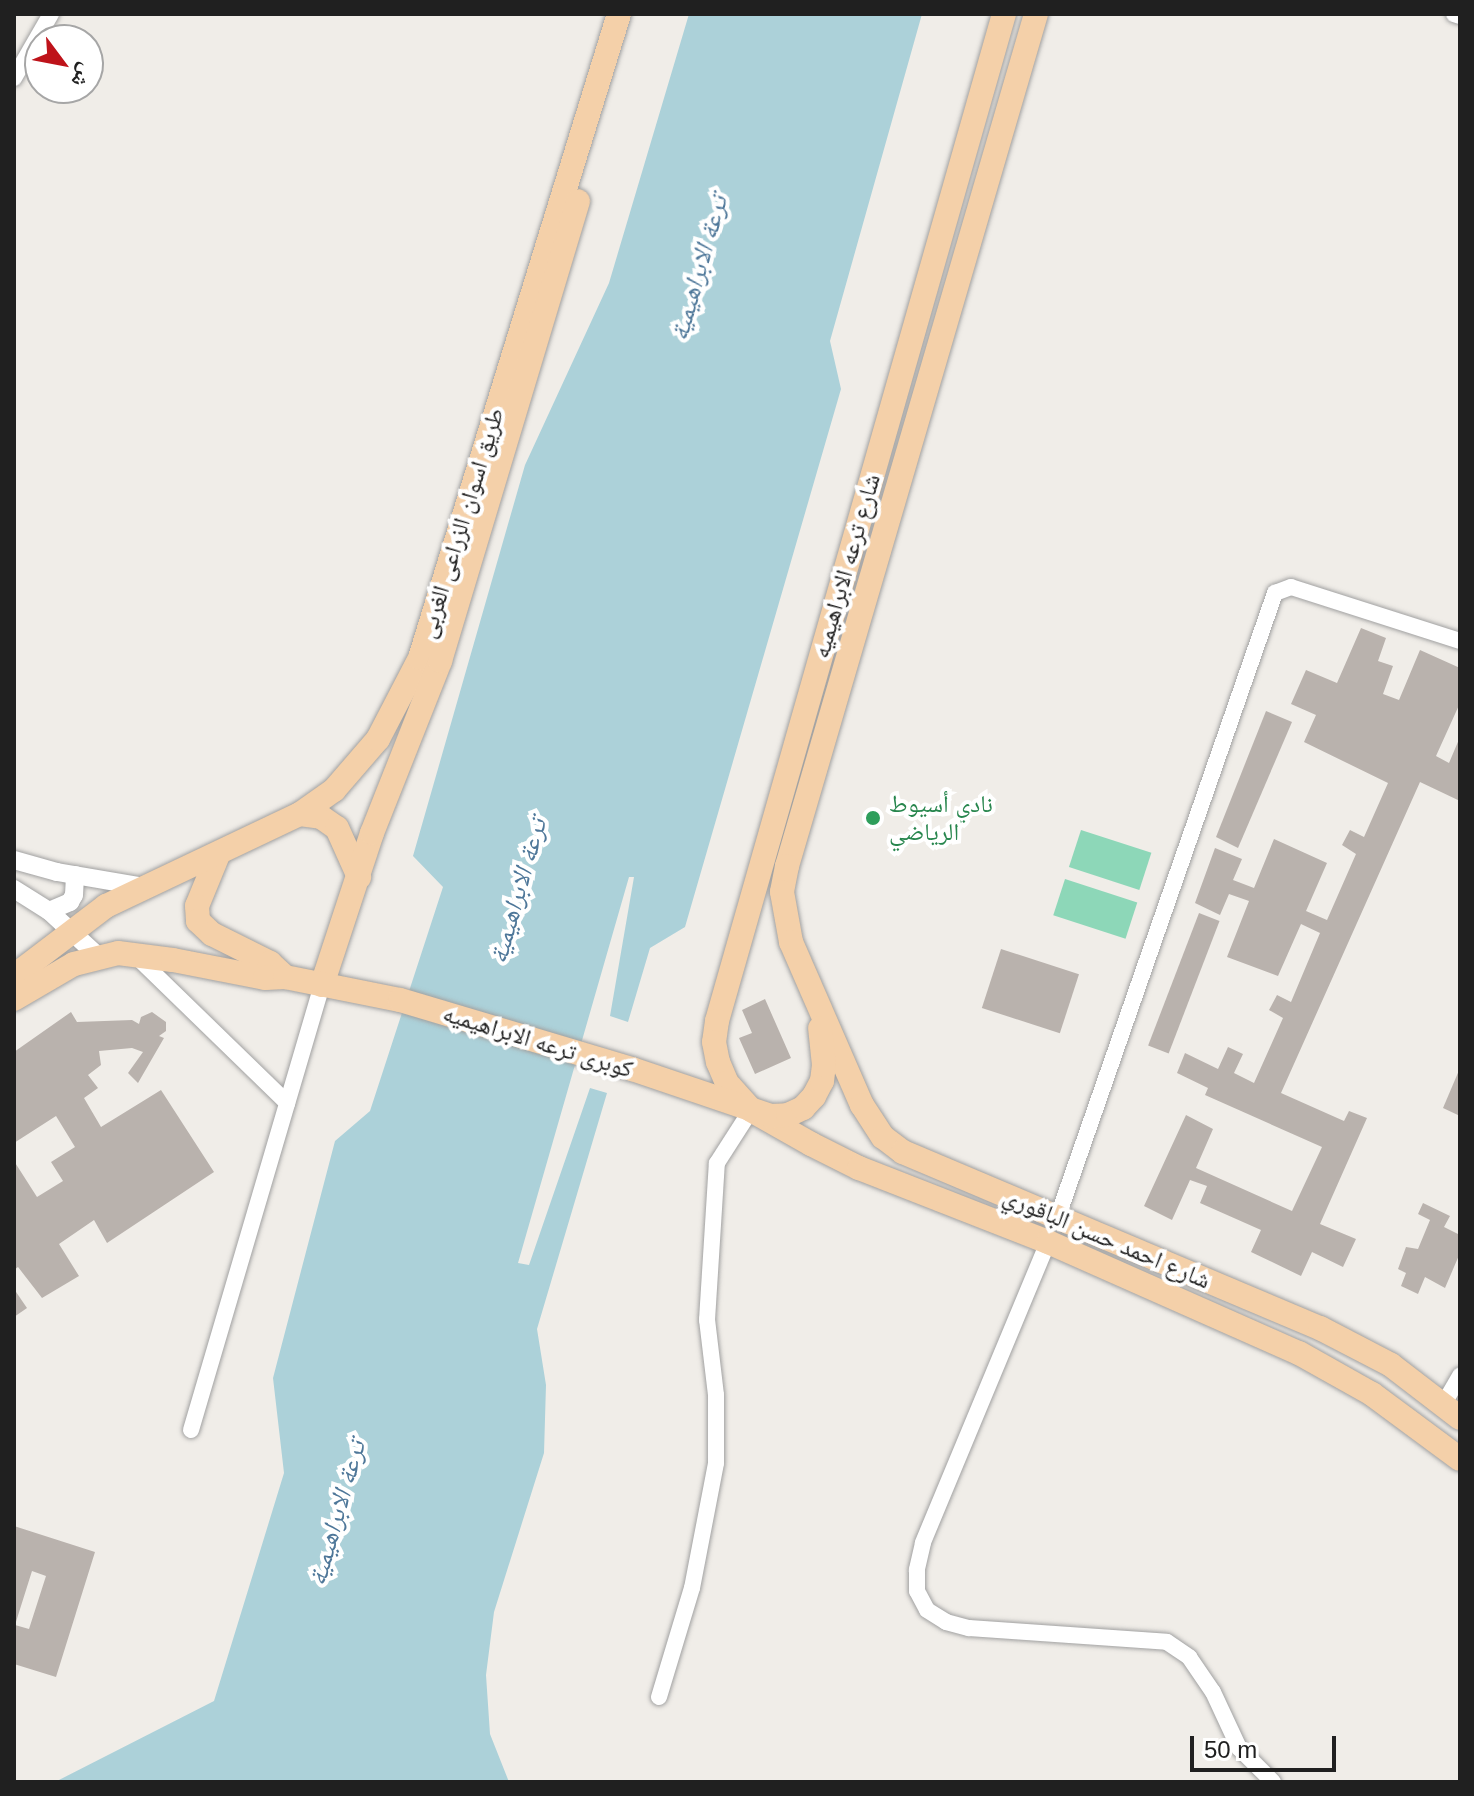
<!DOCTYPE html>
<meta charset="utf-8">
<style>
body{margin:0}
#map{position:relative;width:1474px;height:1796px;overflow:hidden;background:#f0ede8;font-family:Arial,"Noto Naskh Arabic",sans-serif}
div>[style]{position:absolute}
.pitch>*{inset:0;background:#8dd7b8;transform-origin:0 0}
.water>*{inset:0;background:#acd1d9}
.building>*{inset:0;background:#b9b2ad;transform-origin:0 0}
.roads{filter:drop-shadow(0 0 2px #a1a1a1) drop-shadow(0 0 2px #a1a1a1)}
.minor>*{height:16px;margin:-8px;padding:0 8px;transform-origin:8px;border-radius:8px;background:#fff}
.tertiary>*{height:18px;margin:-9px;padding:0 9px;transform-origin:9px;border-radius:9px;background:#fff}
.primary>*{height:24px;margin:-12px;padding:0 12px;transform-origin:12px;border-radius:12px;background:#f4d0a9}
.dots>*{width:22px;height:22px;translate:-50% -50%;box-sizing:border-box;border:4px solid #fff;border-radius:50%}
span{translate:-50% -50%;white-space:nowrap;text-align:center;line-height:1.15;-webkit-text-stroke:8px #fff;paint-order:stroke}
.street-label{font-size:24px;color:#202020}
.leisure-label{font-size:24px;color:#27864d}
.left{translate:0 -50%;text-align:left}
.water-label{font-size:26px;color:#4e7799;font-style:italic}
.frame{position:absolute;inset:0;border:16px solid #202020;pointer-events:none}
.north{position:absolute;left:24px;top:24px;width:80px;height:80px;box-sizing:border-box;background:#fff;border:2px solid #a6a6a6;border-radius:50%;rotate:122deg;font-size:22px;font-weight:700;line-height:32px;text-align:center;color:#202020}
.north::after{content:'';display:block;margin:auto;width:28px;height:36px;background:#be131a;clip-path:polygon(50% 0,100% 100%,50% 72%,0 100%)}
.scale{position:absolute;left:1190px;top:1736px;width:146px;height:36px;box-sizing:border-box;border:4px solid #202020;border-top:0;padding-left:10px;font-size:24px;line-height:28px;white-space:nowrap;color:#202020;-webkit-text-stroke:6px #fff;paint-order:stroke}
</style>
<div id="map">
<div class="pitch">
<div style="left:1081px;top:830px;width:74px;height:39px;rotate:18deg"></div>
<div style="left:1065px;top:879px;width:76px;height:38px;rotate:18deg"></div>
</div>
<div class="water">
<div style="clip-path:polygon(689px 14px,922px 14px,830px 341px,841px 389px,685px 927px,650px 948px,628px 1022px,610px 1016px,634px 877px,629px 877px,518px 1263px,529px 1265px,590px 1088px,607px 1093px,537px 1329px,546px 1385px,544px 1453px,494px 1612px,486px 1675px,490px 1734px,509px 1782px,55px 1782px,214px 1701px,284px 1473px,273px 1378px,335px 1141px,370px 1111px,443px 887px,413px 856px,525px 465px,609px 283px)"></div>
</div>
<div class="building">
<div style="clip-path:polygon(1361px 628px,1386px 638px,1378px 661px,1393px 666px,1383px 694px,1399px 700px,1420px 650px,1460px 668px,1460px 703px,1436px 756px,1449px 763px,1460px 737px,1460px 801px,1420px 782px,1281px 1093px,1344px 1121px,1349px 1111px,1367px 1118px,1320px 1224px,1356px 1239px,1343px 1267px,1312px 1252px,1301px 1276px,1251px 1252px,1261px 1230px,1200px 1203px,1207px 1186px,1190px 1180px,1172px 1220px,1144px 1206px,1186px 1115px,1213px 1129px,1196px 1168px,1292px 1211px,1322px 1147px,1205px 1095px,1208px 1088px,1177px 1073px,1185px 1053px,1218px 1069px,1228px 1047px,1243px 1054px,1234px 1073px,1254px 1083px,1283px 1018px,1269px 1010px,1277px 995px,1291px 1002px,1320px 933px,1301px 924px,1278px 976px,1227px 957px,1249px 901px,1229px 894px,1220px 915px,1195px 903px,1215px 848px,1242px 859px,1233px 880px,1254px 888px,1274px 839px,1327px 863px,1306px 911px,1327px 920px,1356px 854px,1342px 845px,1350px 830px,1364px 837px,1388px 783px,1304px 742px,1316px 715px,1291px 704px,1306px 670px,1337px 683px)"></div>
<div style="clip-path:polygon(1266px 711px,1292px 722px,1238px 848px,1216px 837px)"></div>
<div style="left:1199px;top:913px;width:22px;height:142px;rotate:21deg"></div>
<div style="left:1001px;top:949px;width:82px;height:62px;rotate:18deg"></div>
<div style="clip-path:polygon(765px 999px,791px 1058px,755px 1074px,739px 1038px,752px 1033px,742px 1010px)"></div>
<div style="clip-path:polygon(71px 1012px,77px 1022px,132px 1020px,139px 1024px,141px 1017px,152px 1012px,166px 1022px,166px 1031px,159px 1036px,164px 1038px,138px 1083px,128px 1073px,143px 1052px,132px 1048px,99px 1051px,101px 1065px,88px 1075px,98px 1088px,84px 1098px,101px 1127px,161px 1090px,214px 1172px,107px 1243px,94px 1220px,59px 1244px,79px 1276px,42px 1298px,18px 1267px,14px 1270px,14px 1161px,37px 1197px,63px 1181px,51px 1162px,75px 1147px,56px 1116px,14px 1143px,14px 1052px)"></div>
<div style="clip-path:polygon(1460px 1068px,1460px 1116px,1443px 1108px)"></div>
<div style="clip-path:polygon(1423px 1203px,1450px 1216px,1444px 1227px,1460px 1235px,1460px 1253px,1445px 1288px,1425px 1277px,1418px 1294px,1401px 1286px,1406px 1273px,1398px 1269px,1406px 1247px,1418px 1249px,1430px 1220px,1418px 1214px)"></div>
<div style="clip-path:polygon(14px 1289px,27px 1308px,14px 1317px)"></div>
<div style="clip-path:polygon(evenodd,14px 1526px,95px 1552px,56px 1677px,14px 1664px,14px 1526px,32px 1571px,46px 1576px,29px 1629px,15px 1625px,32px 1571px)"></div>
</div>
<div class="roads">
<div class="minor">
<div style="left:1454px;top:14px;width:6px;rotate:18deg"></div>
<div style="left:14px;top:78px;width:74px;rotate:-60deg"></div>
<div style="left:136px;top:956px;width:211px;rotate:44.2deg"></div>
<div style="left:1058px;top:1216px;width:660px;rotate:-70.8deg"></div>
<div style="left:1275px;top:593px;width:17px;rotate:-21deg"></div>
<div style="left:1291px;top:587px;width:177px;rotate:17.7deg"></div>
<div style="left:1048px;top:1242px;width:326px;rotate:112.6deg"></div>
<div style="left:923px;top:1543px;width:28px;rotate:103deg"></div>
<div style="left:917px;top:1570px;width:21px;rotate:90deg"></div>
<div style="left:917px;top:1591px;width:21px;rotate:62deg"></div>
<div style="left:927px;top:1610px;width:22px;rotate:32deg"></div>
<div style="left:946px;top:1622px;width:24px;rotate:15deg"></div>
<div style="left:969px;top:1628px;width:198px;rotate:4deg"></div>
<div style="left:1167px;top:1642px;width:27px;rotate:34deg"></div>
<div style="left:1189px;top:1657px;width:42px;rotate:55.6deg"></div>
<div style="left:1213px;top:1692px;width:62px;rotate:65.1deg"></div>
<div style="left:1239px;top:1748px;width:48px;rotate:45deg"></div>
<div style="left:1443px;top:1405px;width:34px;rotate:-60deg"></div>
<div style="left:191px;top:1430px;width:464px;rotate:-73.6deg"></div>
<div style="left:659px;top:1697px;width:114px;rotate:-73.2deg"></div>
<div style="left:692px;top:1588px;width:127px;rotate:-79.1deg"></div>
<div style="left:716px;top:1463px;width:68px;rotate:-90deg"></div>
<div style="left:716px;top:1395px;width:76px;rotate:-96.8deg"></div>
<div style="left:707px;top:1320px;width:157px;rotate:-86.4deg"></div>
<div style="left:717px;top:1163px;width:63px;rotate:-57.3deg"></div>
</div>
<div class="tertiary">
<div style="left:14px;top:860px;width:45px;rotate:15.6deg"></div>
<div style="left:57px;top:872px;width:88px;rotate:9.8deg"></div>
<div style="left:14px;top:889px;width:41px;rotate:32.2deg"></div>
<div style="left:49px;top:911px;width:67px;rotate:42.6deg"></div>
<div style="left:49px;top:911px;width:23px;rotate:-23deg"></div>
<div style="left:70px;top:902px;width:8px;rotate:-60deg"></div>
<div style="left:74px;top:895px;width:20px;rotate:-87deg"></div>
</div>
<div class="primary">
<div style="left:1004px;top:14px;width:1047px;rotate:105.91deg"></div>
<div style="left:717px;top:1021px;width:21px;rotate:98deg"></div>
<div style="left:714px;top:1042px;width:20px;rotate:79deg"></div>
<div style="left:718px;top:1062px;width:23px;rotate:67deg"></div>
<div style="left:727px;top:1083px;width:36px;rotate:48deg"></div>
<div style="left:751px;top:1110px;width:69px;rotate:29.5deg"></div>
<div style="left:811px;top:1144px;width:54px;rotate:26.6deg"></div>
<div style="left:859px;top:1168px;width:203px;rotate:21.4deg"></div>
<div style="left:1048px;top:1242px;width:274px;rotate:23.9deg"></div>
<div style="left:1299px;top:1353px;width:84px;rotate:29.3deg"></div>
<div style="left:1372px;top:1394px;width:109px;rotate:36.5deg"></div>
<div style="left:1036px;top:14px;width:888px;rotate:106.29deg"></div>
<div style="left:787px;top:866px;width:26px;rotate:101deg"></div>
<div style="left:782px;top:892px;width:51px;rotate:79.8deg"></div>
<div style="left:791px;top:942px;width:178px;rotate:66.5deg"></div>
<div style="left:862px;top:1105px;width:38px;rotate:57deg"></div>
<div style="left:883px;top:1137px;width:25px;rotate:37deg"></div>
<div style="left:903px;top:1152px;width:453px;rotate:22.9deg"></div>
<div style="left:1320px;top:1328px;width:80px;rotate:27.5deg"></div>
<div style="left:1391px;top:1365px;width:87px;rotate:37.5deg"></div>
<div style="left:300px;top:814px;width:21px;rotate:8deg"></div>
<div style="left:321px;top:817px;width:19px;rotate:35deg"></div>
<div style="left:337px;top:828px;width:54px;rotate:65.8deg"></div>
<div style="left:218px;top:855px;width:55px;rotate:112.4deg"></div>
<div style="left:197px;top:906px;width:15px;rotate:86deg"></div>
<div style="left:198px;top:921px;width:19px;rotate:43deg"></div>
<div style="left:212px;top:934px;width:65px;rotate:26.6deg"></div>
<div style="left:270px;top:963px;width:21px;rotate:43deg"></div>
<div style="left:14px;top:976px;width:116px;rotate:-37.3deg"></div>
<div style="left:106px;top:906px;width:215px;rotate:-25.4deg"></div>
<div style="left:300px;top:814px;width:42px;rotate:-35.2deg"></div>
<div style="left:334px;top:790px;width:67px;rotate:-49.2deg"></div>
<div style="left:378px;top:739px;width:91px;rotate:-62.6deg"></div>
<div style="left:420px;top:658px;width:674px;rotate:-72.83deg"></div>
<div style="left:322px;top:985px;width:160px;rotate:-71.8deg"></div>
<div style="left:372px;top:833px;width:185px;rotate:-68.4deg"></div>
<div style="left:440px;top:661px;width:480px;rotate:-73.3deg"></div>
<div style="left:14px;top:999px;width:69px;rotate:-30.3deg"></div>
<div style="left:74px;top:964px;width:45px;rotate:-14deg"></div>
<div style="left:118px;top:953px;width:55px;rotate:7.3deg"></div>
<div style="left:173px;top:960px;width:94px;rotate:11.1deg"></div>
<div style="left:265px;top:978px;width:20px;rotate:-3deg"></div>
<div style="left:285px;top:977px;width:117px;rotate:11.3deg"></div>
<div style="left:400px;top:1000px;width:242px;rotate:16.6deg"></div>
<div style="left:632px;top:1069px;width:147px;rotate:18.7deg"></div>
<div style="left:771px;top:1116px;width:17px;rotate:-3deg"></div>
<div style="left:788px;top:1115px;width:17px;rotate:-25deg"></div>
<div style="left:803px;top:1108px;width:16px;rotate:-47deg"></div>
<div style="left:814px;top:1096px;width:17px;rotate:-62deg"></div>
<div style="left:822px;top:1081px;width:16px;rotate:-83deg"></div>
<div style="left:824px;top:1065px;width:37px;rotate:-96deg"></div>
</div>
</div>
<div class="dots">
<div style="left:873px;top:818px;background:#2e9e5b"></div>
</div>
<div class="street-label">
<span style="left:461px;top:523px;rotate:-73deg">طريق اسوان الزراعى الغربى</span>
<span style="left:846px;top:566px;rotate:-74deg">شارع ترعه الابراهيميه</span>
<span style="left:538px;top:1041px;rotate:17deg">كوبرى ترعه الابراهيميه</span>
<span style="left:1107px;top:1238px;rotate:23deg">شارع احمد حسن الباقوري</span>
</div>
<div class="leisure-label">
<span class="left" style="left:889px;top:818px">نادي أسيوط<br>الرياضي</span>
</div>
<div class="water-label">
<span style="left:699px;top:268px;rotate:-74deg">ترعة الابراهيمية</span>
<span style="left:518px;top:891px;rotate:-74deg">ترعة الابراهيمية</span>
<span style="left:337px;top:1513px;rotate:-74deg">ترعة الابراهيمية</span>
</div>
<div class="frame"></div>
<div class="north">ش</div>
<div class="scale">50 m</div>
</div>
